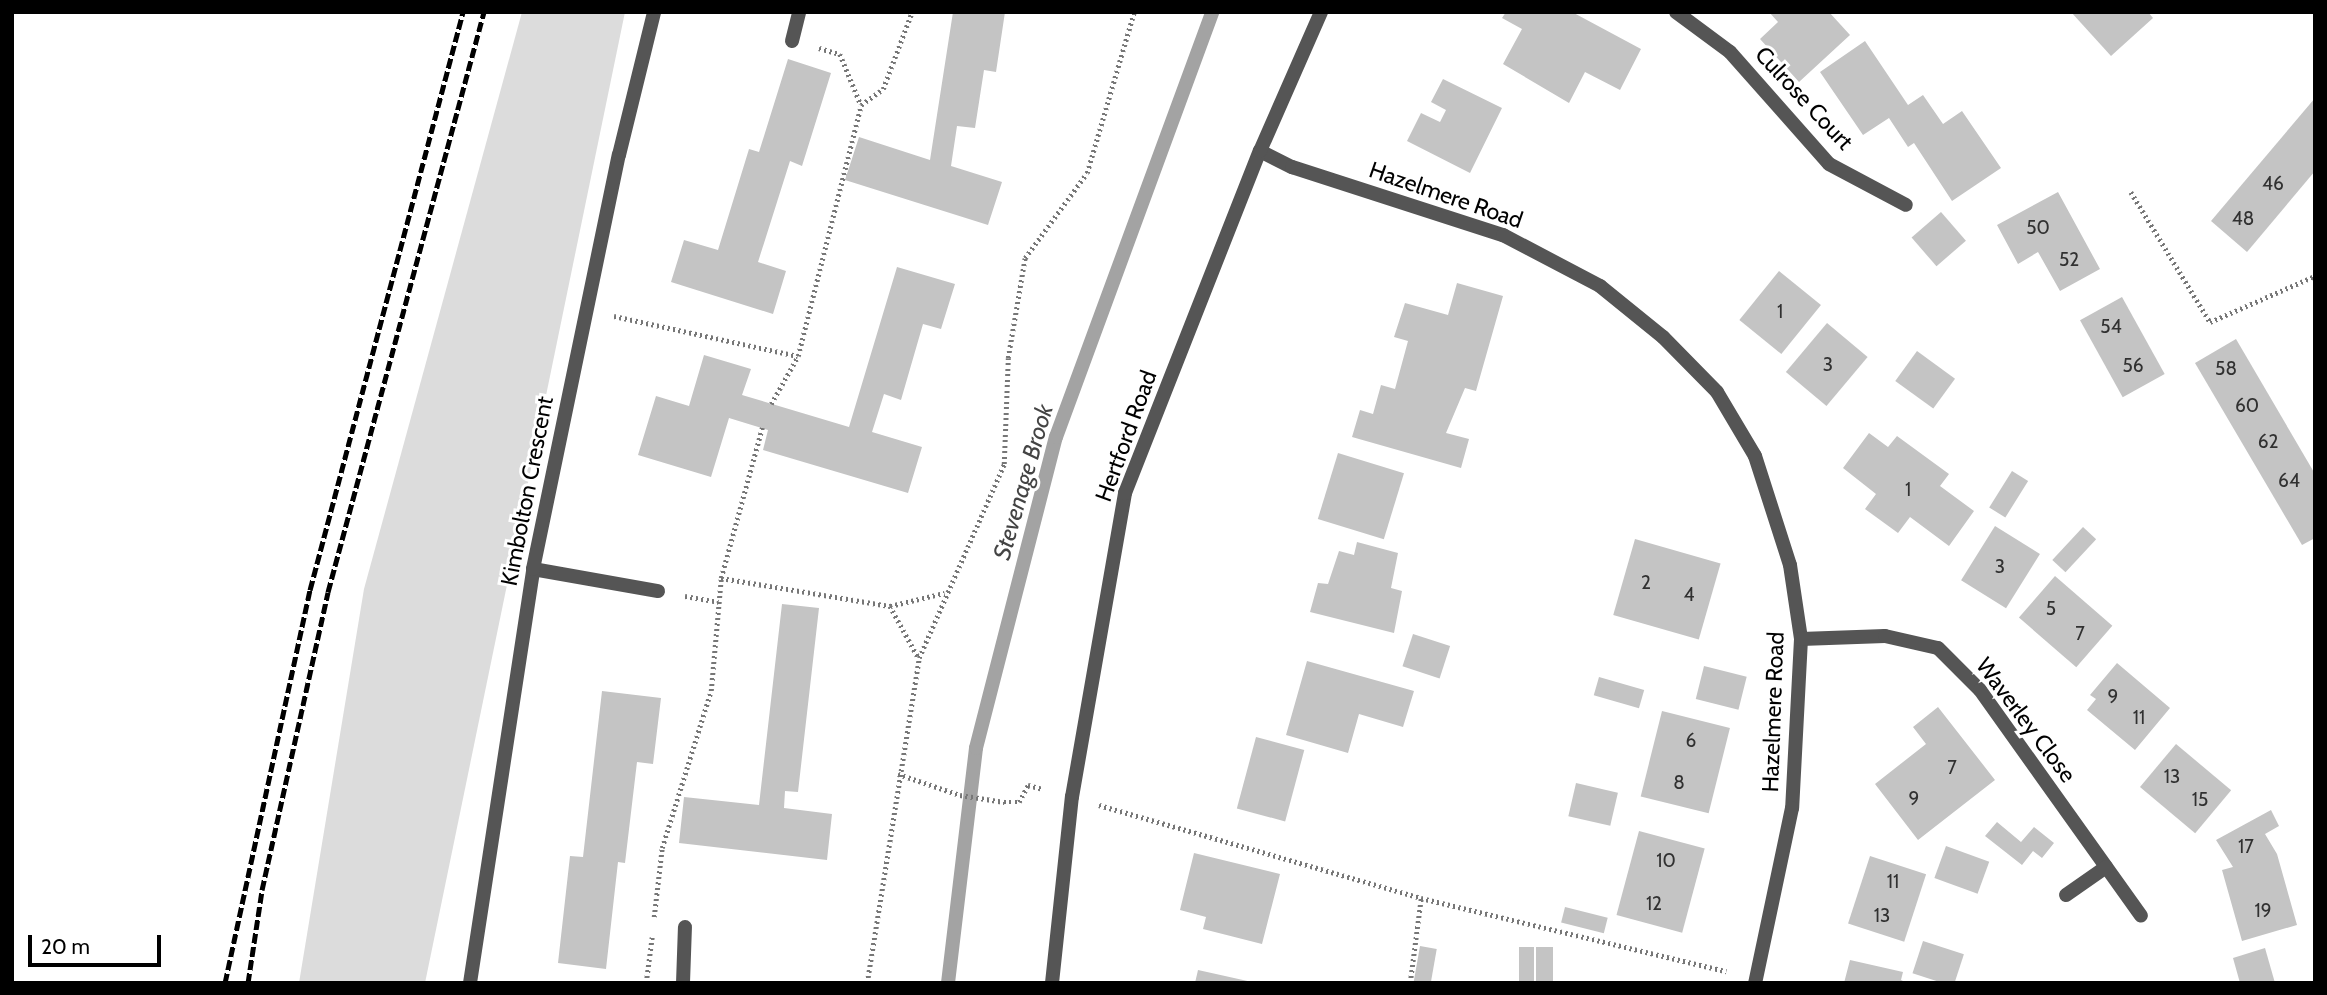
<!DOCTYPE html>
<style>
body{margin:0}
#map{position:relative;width:2327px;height:995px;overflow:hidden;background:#fff;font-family:Cabin,sans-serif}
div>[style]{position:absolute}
.green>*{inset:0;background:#dcdcdc}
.stream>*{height:14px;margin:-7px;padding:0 7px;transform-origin:7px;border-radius:7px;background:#a3a3a3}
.building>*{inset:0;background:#c4c4c4;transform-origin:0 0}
.path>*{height:4.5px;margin-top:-2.25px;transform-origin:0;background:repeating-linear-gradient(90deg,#777 0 2px,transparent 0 5.5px)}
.service>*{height:14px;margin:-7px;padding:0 7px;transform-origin:7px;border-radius:7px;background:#555}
.minor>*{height:14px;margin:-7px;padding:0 7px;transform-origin:7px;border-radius:7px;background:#555}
.tertiary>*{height:14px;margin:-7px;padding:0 7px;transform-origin:7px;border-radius:7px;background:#555}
.rail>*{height:5px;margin-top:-2.5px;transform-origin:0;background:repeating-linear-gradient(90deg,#000 0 10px,transparent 0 13.5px)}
span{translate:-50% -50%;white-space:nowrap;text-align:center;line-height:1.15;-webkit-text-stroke:6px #fff;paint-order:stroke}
.number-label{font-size:19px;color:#313131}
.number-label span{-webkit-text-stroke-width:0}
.street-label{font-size:23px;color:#000}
.water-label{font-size:24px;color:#444;font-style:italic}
.frame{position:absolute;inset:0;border:14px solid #000;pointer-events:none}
.scale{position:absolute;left:28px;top:935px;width:133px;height:32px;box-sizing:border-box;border:4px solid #000;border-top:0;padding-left:9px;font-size:21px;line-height:24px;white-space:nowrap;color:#000;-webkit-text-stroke:5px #fff;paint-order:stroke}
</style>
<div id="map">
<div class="green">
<div style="clip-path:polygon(522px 12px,625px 12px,425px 983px,299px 983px,364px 589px)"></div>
</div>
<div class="stream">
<div style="left:948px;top:983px;width:237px;rotate:-83.2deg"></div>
<div style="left:976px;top:748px;width:321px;rotate:-75.6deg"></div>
<div style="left:1056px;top:437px;width:453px;rotate:-69.8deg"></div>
</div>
<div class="building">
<div style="clip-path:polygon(953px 12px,1005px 12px,996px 72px,984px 70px,975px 128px,957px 126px,951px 166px,1002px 182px,988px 225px,845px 180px,859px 137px,930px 160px)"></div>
<div style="clip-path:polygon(1506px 12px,1572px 12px,1641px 49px,1620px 90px,1585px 72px,1569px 103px,1503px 64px,1522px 29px,1502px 18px)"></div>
<div style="clip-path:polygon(1769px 12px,1829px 12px,1850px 35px,1799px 82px,1760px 39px,1778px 22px)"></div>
<div style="clip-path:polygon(2071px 12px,2148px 12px,2153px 18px,2111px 56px)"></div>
<div style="clip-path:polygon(1865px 41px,1908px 105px,1923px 95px,1943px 124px,1962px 111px,2001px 168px,1952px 201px,1914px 143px,1908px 147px,1889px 118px,1863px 135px,1820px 72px)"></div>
<div style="clip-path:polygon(788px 59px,831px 73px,802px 166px,790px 161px,758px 262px,786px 271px,773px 314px,671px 282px,684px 240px,718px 250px,749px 149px,759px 152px)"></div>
<div style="clip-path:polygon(1443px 79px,1502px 108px,1470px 173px,1407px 141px,1421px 113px,1440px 122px,1446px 110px,1431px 102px)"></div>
<div style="clip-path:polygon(2315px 98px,2315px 171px,2247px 252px,2211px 221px)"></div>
<div style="clip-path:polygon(2058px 192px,2100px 269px,2060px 291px,2038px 252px,2018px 264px,1997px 225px)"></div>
<div style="left:1941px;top:212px;width:38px;height:39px;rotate:49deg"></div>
<div style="clip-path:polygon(897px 267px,955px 284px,941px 329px,923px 324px,901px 400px,884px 394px,872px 432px,922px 447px,908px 493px,763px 450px,768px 430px,729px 418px,711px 477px,638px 455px,656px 396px,689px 406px,704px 355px,751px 369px,742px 395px,849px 427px)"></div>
<div style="left:1779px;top:271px;width:54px;height:63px;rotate:39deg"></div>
<div style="clip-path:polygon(1457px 283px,1503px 296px,1476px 391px,1465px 388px,1446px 433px,1469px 439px,1461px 468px,1352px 437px,1360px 410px,1373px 414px,1381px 385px,1395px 389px,1408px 341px,1394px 337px,1405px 303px,1448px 315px)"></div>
<div style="left:2122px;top:297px;width:88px;height:48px;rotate:61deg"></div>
<div style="left:1827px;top:323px;width:53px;height:64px;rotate:40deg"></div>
<div style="clip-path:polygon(2236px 339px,2315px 474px,2315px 538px,2302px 545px,2195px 363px)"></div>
<div style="left:1917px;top:351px;width:47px;height:37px;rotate:36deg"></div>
<div style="clip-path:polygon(1869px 433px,1888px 447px,1897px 436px,1949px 474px,1940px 486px,1974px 511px,1949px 546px,1910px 517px,1898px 533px,1865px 509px,1876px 494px,1843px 468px)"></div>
<div style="left:1338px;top:453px;width:69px;height:69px;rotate:17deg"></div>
<div style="left:2012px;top:471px;width:19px;height:43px;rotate:32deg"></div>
<div style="left:1995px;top:526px;width:53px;height:64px;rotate:32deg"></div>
<div style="left:2083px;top:527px;width:18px;height:45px;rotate:43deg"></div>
<div style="left:1635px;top:539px;width:89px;height:79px;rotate:16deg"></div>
<div style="clip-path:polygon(1357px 542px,1398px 553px,1391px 588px,1402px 591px,1394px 633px,1310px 612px,1318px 583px,1328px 584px,1339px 551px,1354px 555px)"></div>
<div style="left:2055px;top:576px;width:76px;height:55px;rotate:41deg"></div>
<div style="clip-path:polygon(782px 604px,819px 608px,798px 792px,785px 791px,784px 808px,832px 814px,827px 860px,679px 843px,684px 797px,759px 805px)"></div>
<div style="left:1413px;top:634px;width:39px;height:34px;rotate:18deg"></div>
<div style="clip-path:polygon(1307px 661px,1414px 691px,1403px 727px,1359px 714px,1348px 753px,1286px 735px)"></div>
<div style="clip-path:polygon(2117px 663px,2170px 708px,2135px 750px,2087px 710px,2096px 699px,2090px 695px)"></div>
<div style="left:1704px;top:666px;width:44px;height:34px;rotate:14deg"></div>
<div style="left:1599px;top:677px;width:47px;height:19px;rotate:16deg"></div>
<div style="clip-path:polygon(602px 691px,661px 698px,653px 764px,637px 762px,625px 863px,618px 862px,606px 969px,558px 963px,570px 856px,583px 857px)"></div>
<div style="clip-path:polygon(1938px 707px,1995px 780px,1918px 840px,1875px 784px,1926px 744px,1913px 727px)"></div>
<div style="left:1662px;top:711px;width:70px;height:88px;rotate:14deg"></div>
<div style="left:1256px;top:737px;width:50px;height:74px;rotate:15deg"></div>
<div style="left:2176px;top:744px;width:72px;height:56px;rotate:40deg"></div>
<div style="left:1576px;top:783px;width:43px;height:34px;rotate:13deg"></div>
<div style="clip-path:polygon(2271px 810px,2279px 826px,2265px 834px,2277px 854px,2297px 925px,2242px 941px,2222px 870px,2233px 867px,2216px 840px)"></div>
<div style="clip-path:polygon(1997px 822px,2021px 842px,2034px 827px,2054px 843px,2042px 858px,2033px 851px,2022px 865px,1985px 836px)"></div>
<div style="left:1639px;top:831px;width:68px;height:87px;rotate:15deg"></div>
<div style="left:1946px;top:846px;width:46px;height:34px;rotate:20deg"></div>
<div style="clip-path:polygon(1194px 853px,1280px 874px,1262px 944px,1203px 929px,1206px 917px,1180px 910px)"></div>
<div style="left:1870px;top:856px;width:59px;height:71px;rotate:18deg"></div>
<div style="left:1565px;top:907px;width:44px;height:16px;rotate:14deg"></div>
<div style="left:1923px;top:941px;width:43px;height:34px;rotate:18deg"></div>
<div style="left:1420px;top:946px;width:17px;height:37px;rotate:10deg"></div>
<div style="left:1519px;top:947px;width:15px;height:36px"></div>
<div style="left:1536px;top:947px;width:17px;height:36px"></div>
<div style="clip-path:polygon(2265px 948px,2275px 983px,2240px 983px,2233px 958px)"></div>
<div style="clip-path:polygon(1850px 960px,1903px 972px,1901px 980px,1907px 983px,1844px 983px)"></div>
<div style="clip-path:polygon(1198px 970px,1252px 982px,1252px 983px,1195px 983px)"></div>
</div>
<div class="path">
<div style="left:819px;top:48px;width:22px;rotate:16deg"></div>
<div style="left:840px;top:54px;width:55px;rotate:67.6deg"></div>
<div style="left:2131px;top:192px;width:152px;rotate:58.7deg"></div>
<div style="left:2210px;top:322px;width:115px;rotate:-23.7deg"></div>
<div style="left:614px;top:316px;width:188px;rotate:12.3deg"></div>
<div style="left:771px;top:404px;width:55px;rotate:-60.6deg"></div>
<div style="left:798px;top:356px;width:259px;rotate:-75.9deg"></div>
<div style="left:861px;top:105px;width:27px;rotate:-36deg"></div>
<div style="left:883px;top:89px;width:82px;rotate:-69.4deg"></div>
<div style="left:721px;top:578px;width:171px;rotate:9.4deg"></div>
<div style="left:890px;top:606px;width:56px;rotate:-13.5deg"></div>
<div style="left:685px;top:596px;width:34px;rotate:10deg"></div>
<div style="left:890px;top:606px;width:58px;rotate:61.2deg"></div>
<div style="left:898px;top:774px;width:65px;rotate:18.7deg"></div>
<div style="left:960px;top:795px;width:45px;rotate:9deg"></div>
<div style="left:1004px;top:802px;width:15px"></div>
<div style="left:1019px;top:802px;width:19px;rotate:-62deg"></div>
<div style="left:1028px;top:785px;width:16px;rotate:15deg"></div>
<div style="left:1099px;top:805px;width:335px;rotate:16.1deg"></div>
<div style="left:1421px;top:898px;width:314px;rotate:13.5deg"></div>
<div style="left:654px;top:917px;width:69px;rotate:-83.4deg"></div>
<div style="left:662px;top:848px;width:164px;rotate:-72.7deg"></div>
<div style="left:711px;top:691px;width:113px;rotate:-84.9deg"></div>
<div style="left:721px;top:578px;width:156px;rotate:-74.7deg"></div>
<div style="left:646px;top:983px;width:46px;rotate:-82.6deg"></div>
<div style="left:867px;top:983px;width:329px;rotate:-80.9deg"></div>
<div style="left:919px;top:658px;width:212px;rotate:-66.3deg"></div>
<div style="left:1004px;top:464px;width:106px;rotate:-87.8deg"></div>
<div style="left:1008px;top:358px;width:101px;rotate:-80.4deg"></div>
<div style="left:1025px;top:258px;width:105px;rotate:-53.9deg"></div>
<div style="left:1087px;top:173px;width:168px;rotate:-73.7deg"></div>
<div style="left:1410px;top:983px;width:86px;rotate:-82.6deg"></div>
</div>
<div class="service">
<div style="left:792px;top:41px;width:30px;rotate:-76deg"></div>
<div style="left:533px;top:569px;width:127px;rotate:10deg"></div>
<div style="left:683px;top:983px;width:56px;rotate:-88deg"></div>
</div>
<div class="minor">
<div style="left:1676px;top:12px;width:67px;rotate:36.5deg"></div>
<div style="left:1730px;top:52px;width:149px;rotate:48.5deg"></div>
<div style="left:1829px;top:164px;width:87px;rotate:28deg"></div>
<div style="left:1260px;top:151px;width:36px;rotate:27deg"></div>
<div style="left:1292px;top:167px;width:222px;rotate:17.9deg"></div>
<div style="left:1503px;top:235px;width:110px;rotate:27.7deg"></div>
<div style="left:1600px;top:286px;width:81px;rotate:39deg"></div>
<div style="left:1663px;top:337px;width:77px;rotate:45.5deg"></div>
<div style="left:1717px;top:392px;width:74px;rotate:59.3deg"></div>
<div style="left:1755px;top:456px;width:114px;rotate:72.2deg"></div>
<div style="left:1790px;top:565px;width:75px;rotate:81.5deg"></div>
<div style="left:1801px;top:639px;width:169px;rotate:93deg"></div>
<div style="left:1792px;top:808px;width:179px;rotate:101.9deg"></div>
<div style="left:1801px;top:639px;width:84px;rotate:-2deg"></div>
<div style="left:1885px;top:636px;width:54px;rotate:12.8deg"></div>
<div style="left:1938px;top:648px;width:59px;rotate:45deg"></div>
<div style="left:1980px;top:690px;width:277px;rotate:54.5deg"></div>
<div style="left:2066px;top:895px;width:49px;rotate:-35deg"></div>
<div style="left:470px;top:983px;width:419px;rotate:-81.3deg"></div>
<div style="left:533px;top:569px;width:423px;rotate:-78.3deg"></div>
<div style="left:619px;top:155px;width:147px;rotate:-76.2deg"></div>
</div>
<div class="tertiary">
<div style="left:1052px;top:983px;width:187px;rotate:-83.9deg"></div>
<div style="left:1072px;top:797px;width:309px;rotate:-80.1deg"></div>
<div style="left:1125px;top:493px;width:368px;rotate:-68.5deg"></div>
<div style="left:1260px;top:151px;width:152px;rotate:-66.3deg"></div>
</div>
<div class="rail">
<div style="left:225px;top:983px;width:402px;rotate:-77.8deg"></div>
<div style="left:310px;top:590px;width:598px;rotate:-75.17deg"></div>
<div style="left:248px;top:983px;width:94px;rotate:-81.4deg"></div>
<div style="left:262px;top:890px;width:305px;rotate:-77.5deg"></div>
<div style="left:328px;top:592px;width:601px;rotate:-74.95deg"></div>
</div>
<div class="number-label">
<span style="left:2273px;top:184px">46</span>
<span style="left:2243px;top:219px">48</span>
<span style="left:2038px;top:228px">50</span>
<span style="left:2069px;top:260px">52</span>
<span style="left:1780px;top:312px">1</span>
<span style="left:2111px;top:327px">54</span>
<span style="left:1828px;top:365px">3</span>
<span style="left:2133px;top:366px">56</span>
<span style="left:2226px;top:369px">58</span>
<span style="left:2247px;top:406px">60</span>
<span style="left:2268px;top:442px">62</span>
<span style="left:2289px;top:481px">64</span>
<span style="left:1908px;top:490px">1</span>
<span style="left:2000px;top:567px">3</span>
<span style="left:1646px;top:583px">2</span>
<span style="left:1689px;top:595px">4</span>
<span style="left:2051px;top:609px">5</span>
<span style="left:2080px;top:634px">7</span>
<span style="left:2113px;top:697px">9</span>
<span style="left:2139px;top:718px">11</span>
<span style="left:1691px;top:741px">6</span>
<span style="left:1952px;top:768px">7</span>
<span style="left:2172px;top:777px">13</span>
<span style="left:1679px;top:783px">8</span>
<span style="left:1914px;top:799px">9</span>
<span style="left:2200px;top:800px">15</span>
<span style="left:2246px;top:847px">17</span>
<span style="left:1666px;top:861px">10</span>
<span style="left:1893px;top:882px">11</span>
<span style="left:1654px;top:904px">12</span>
<span style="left:2263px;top:911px">19</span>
<span style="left:1882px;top:916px">13</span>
</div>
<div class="street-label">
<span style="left:1804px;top:98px;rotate:47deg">Culrose Court</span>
<span style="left:1446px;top:195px;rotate:19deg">Hazelmere Road</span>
<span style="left:1126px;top:436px;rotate:-70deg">Hertford Road</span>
<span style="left:527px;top:491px;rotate:-79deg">Kimbolton Crescent</span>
<span style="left:1773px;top:712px;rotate:-88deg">Hazelmere Road</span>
<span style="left:2026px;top:720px;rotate:53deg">Waverley Close</span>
</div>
<div class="water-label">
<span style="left:1023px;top:482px;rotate:-74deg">Stevenage Brook</span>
</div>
<div class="frame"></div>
<div class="scale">20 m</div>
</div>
